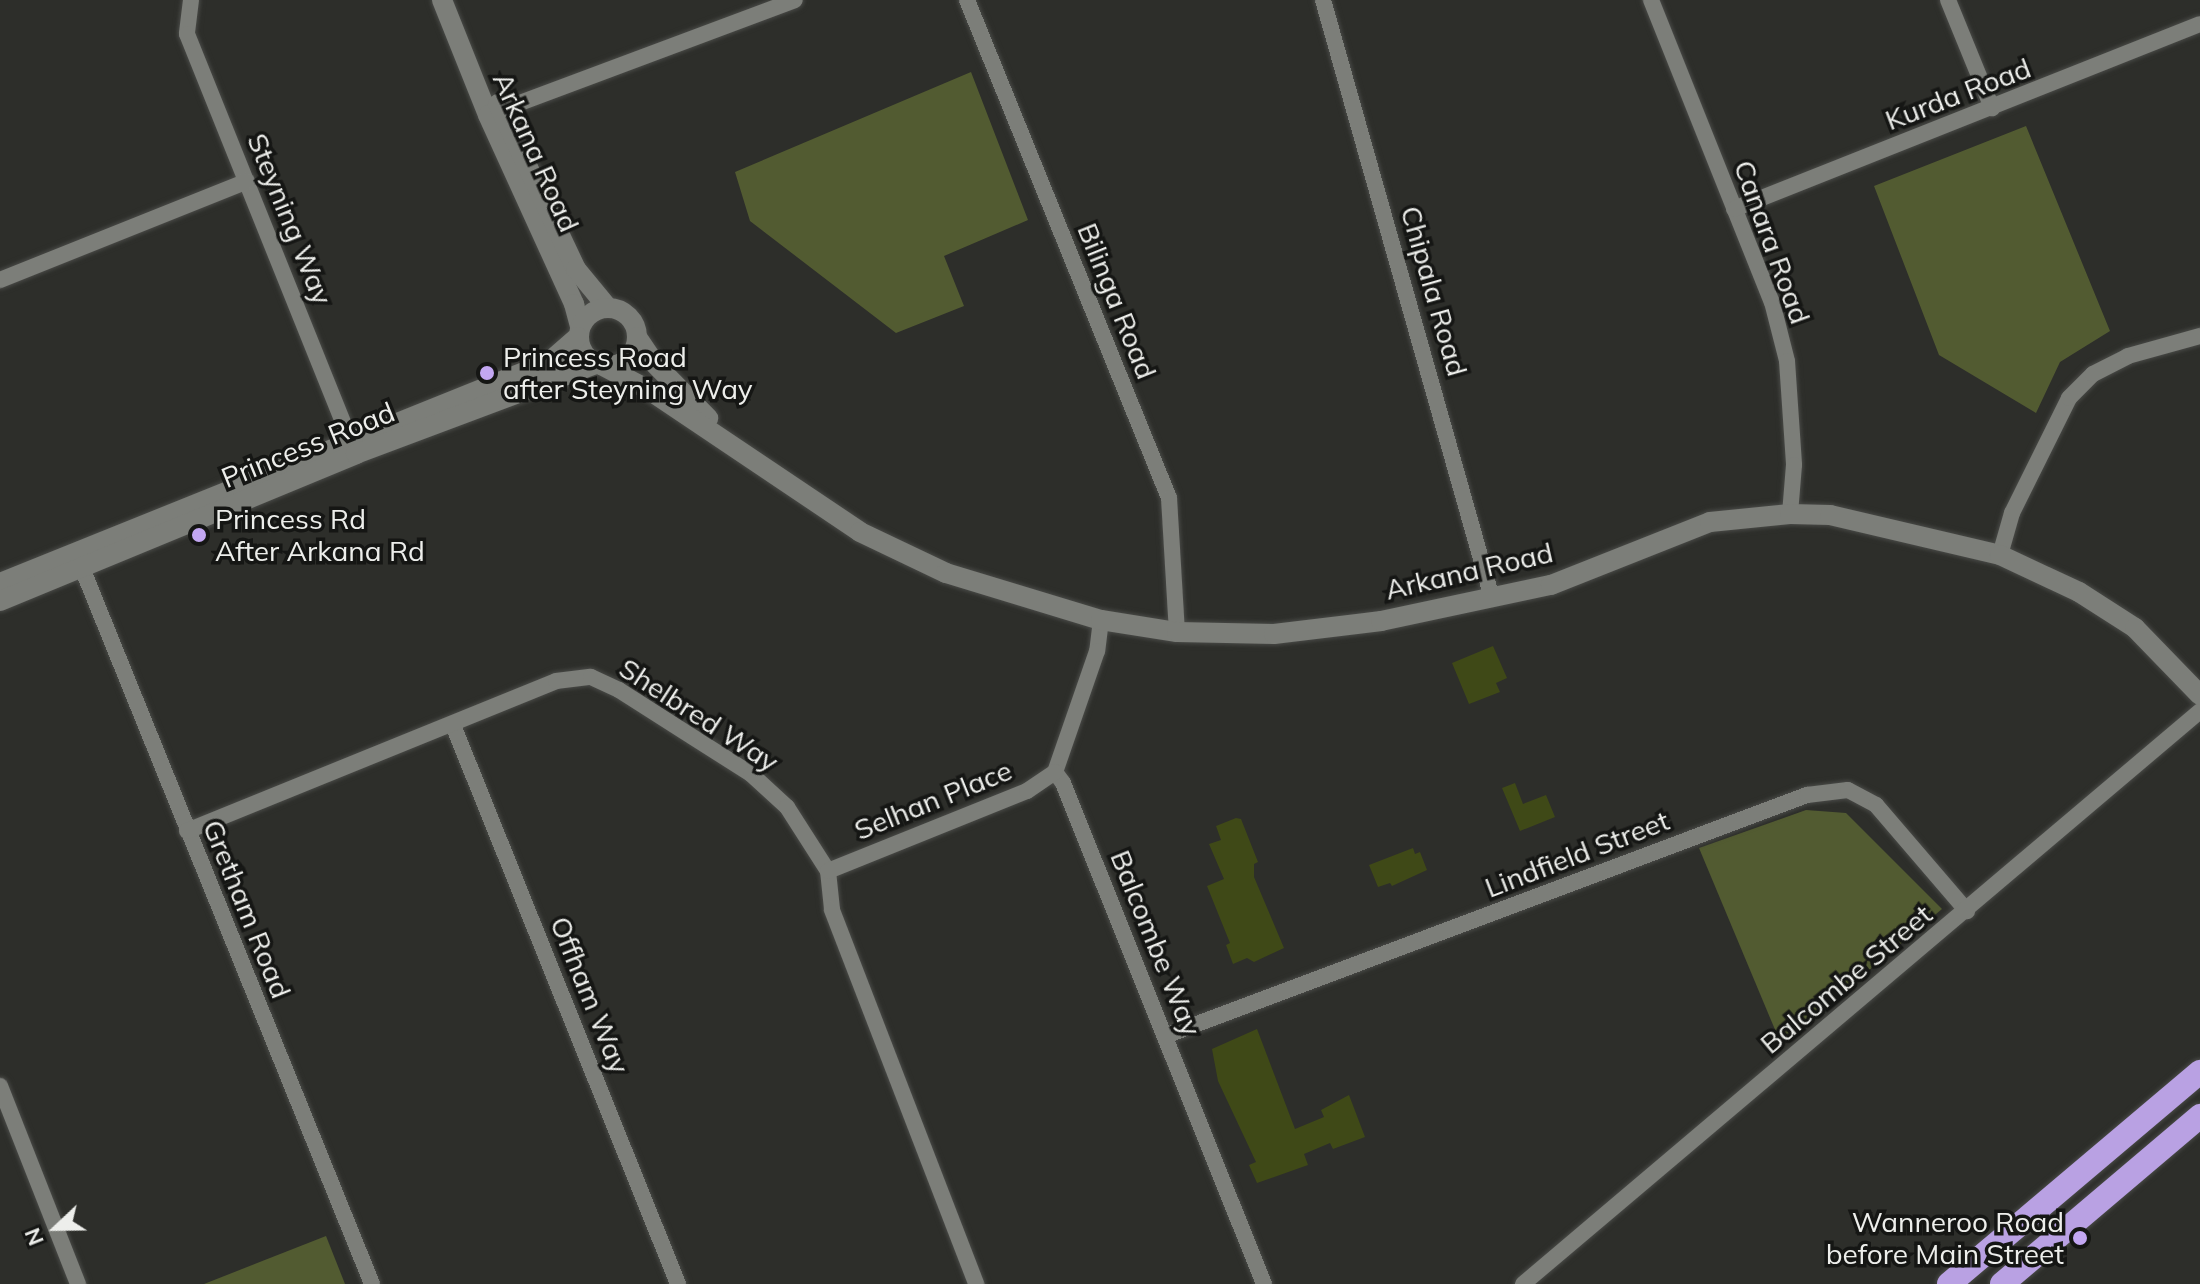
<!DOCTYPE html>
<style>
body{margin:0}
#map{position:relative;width:2200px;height:1284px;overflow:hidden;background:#2d2e2a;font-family:Mulish,sans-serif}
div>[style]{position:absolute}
.green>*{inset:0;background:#525b31}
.building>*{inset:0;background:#3f4917}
.roads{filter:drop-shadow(0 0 2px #494a47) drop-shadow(0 0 2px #494a47)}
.street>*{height:16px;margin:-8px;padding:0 8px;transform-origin:8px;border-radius:8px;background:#7c7e79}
.secondary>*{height:20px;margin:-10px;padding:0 10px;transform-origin:10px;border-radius:10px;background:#7c7e79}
.secondary>.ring{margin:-10px;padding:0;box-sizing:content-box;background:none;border:20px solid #7c7e79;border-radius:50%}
.highway>*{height:24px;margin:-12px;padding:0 12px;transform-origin:12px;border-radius:12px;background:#b9a1e3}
.dots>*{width:22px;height:22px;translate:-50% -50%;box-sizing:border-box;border:4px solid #151614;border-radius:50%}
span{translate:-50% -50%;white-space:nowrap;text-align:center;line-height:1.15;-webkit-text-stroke:7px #151614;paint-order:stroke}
.street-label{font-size:28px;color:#edeeeb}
.poi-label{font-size:28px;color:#edeeeb}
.left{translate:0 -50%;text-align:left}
.right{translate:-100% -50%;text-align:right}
.north{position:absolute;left:16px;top:1188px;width:80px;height:80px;-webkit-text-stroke:6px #151614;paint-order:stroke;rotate:248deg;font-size:22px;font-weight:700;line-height:32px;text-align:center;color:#edeeeb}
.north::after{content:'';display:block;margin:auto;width:28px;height:36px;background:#edeeeb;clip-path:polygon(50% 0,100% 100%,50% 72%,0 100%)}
</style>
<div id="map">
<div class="green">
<div style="clip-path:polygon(971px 72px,1028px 220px,944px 256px,964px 306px,896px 333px,750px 221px,735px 172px)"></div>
<div style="clip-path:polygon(2026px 126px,2110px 331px,2060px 362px,2036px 413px,1939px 355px,1874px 186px)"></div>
<div style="clip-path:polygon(1806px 810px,1846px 813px,1942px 909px,1781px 1044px,1699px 848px)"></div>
<div style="clip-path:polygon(326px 1236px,345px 1284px,204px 1284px)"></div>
</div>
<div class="building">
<div style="clip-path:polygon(1493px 646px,1507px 678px,1496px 683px,1500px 692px,1469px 704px,1452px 663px)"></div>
<div style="clip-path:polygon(1515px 783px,1523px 804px,1546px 795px,1555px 817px,1520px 831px,1502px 788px)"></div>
<div style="clip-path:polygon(1236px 818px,1241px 819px,1258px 862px,1254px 864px,1254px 877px,1284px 948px,1254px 962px,1247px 958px,1233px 964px,1226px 945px,1230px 943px,1207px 886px,1224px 879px,1209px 844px,1221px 840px,1216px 826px)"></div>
<div style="clip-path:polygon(1413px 848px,1415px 854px,1420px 852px,1427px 870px,1392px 886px,1390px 883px,1378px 887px,1369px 865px)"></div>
<div style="clip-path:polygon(1257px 1029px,1295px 1129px,1324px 1117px,1321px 1110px,1349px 1095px,1365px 1137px,1333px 1149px,1330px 1143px,1304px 1154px,1308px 1165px,1257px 1183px,1249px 1165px,1256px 1162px,1218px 1081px,1212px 1049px)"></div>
</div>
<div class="roads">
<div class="street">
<div style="left:191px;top:0;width:34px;rotate:97deg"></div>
<div style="left:187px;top:34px;width:448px;rotate:68.1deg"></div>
<div style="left:967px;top:0;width:537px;rotate:67.92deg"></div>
<div style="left:1169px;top:498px;width:134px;rotate:86.6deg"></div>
<div style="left:1323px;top:0;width:621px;rotate:74.22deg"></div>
<div style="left:1651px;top:0;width:325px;rotate:68.2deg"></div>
<div style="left:1772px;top:302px;width:61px;rotate:75.7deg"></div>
<div style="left:1787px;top:361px;width:104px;rotate:86.1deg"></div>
<div style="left:1794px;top:465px;width:49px;rotate:94.7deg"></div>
<div style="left:1948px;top:0;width:117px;rotate:67.8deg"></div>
<div style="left:493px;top:113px;width:322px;rotate:-20.5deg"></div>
<div style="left:1734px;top:209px;width:501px;rotate:-21.65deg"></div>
<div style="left:0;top:280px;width:266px;rotate:-21.8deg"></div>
<div style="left:2000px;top:555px;width:44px;rotate:-74.1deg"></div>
<div style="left:2012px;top:513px;width:128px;rotate:-63.6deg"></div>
<div style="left:2069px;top:398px;width:34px;rotate:-45deg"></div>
<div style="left:2093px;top:374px;width:39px;rotate:-27deg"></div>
<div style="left:2128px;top:356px;width:75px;rotate:-15.5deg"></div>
<div style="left:78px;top:558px;width:783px;rotate:67.95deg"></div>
<div style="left:1101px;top:620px;width:31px;rotate:97deg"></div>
<div style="left:1097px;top:651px;width:128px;rotate:109.1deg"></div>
<div style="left:1055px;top:772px;width:14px;rotate:54deg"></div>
<div style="left:1063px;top:783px;width:540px;rotate:68.14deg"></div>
<div style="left:453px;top:725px;width:603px;rotate:68.07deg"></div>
<div style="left:187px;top:831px;width:398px;rotate:-22.1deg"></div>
<div style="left:556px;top:681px;width:35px;rotate:-7deg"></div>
<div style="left:591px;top:677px;width:31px;rotate:25deg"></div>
<div style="left:619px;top:690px;width:156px;rotate:32.5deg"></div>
<div style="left:751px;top:774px;width:49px;rotate:42.5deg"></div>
<div style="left:787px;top:807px;width:76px;rotate:57.4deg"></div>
<div style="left:828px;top:871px;width:39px;rotate:84deg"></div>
<div style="left:832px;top:910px;width:401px;rotate:68.9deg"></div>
<div style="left:828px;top:871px;width:214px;rotate:-21.9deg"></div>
<div style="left:1027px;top:791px;width:34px;rotate:-34deg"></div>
<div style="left:1165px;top:1036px;width:686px;rotate:-20.58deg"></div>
<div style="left:1807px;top:795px;width:41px;rotate:-7deg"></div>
<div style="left:1848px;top:790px;width:32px;rotate:28deg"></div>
<div style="left:1876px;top:805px;width:140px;rotate:49.4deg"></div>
<div style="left:0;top:1086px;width:213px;rotate:68.5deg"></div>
<div style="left:1523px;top:1284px;width:887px;rotate:-40.24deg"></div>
</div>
<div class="secondary">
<div style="left:442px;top:0;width:124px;rotate:68.2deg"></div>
<div style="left:488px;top:115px;width:208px;rotate:65.5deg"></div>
<div style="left:574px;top:304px;width:23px;rotate:75deg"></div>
<div style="left:498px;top:104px;width:183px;rotate:64.7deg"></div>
<div style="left:576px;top:269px;width:50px;rotate:50.6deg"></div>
<div class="ring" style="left:579px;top:308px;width:38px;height:38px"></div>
<div style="left:637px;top:337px;width:32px;rotate:56deg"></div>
<div style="left:655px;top:364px;width:76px;rotate:45.5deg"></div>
<div style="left:603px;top:366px;width:52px;rotate:27.6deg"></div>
<div style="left:649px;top:390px;width:254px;rotate:33.9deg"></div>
<div style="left:860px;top:532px;width:95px;rotate:25.5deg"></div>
<div style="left:946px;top:573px;width:162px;rotate:16.9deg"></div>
<div style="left:1101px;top:620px;width:77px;rotate:9deg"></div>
<div style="left:1177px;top:632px;width:97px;rotate:1.2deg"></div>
<div style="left:1274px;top:634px;width:108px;rotate:-6.9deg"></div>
<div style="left:1381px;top:621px;width:174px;rotate:-12deg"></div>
<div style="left:1551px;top:585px;width:171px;rotate:-21.6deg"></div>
<div style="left:1710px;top:522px;width:80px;rotate:-5.7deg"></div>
<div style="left:1790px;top:514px;width:40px;rotate:1.4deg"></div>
<div style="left:1830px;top:515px;width:175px;rotate:13.2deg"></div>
<div style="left:2000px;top:555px;width:87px;rotate:25.1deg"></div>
<div style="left:2079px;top:592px;width:67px;rotate:32.7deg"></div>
<div style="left:2135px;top:628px;width:93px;rotate:45.9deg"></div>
<div style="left:0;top:583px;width:592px;rotate:-21.93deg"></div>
<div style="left:549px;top:362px;width:38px;rotate:-41deg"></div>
<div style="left:0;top:601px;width:385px;rotate:-22.4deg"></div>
<div style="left:356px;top:454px;width:255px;rotate:-20.6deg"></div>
</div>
<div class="highway">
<div style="left:1949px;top:1284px;width:329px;rotate:-40.2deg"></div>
<div style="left:2002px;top:1284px;width:260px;rotate:-40.3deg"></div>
</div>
</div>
<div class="dots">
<div style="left:487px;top:373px;background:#c3a7f2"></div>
<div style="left:199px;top:535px;background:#c3a7f2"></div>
<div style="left:2080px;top:1238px;background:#c3a7f2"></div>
</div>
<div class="street-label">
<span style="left:1958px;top:94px;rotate:-21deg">Kurda Road</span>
<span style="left:536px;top:152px;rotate:66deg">Arkana Road</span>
<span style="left:290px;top:219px;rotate:68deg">Steyning Way</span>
<span style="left:1772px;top:242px;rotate:70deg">Canara Road</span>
<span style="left:1434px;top:291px;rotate:74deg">Chipala Road</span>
<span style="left:1117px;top:301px;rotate:68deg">Bilinga Road</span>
<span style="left:308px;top:445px;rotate:-22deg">Princess Road</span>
<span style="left:1469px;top:571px;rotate:-13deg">Arkana Road</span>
<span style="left:699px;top:715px;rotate:33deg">Shelbred Way</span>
<span style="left:933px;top:800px;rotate:-22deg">Selhan Place</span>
<span style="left:1577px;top:854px;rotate:-21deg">Lindfield Street</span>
<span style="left:247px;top:909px;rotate:68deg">Gretham Road</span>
<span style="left:1156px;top:943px;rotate:68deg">Balcombe Way</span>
<span style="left:1846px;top:979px;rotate:-40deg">Balcombe Street</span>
<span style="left:590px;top:995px;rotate:68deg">Offham Way</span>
</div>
<div class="poi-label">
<span class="left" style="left:503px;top:373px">Princess Road<br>after Steyning Way</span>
<span class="left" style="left:215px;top:535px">Princess Rd<br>After Arkana Rd</span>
<span class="right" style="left:2064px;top:1238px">Wanneroo Road<br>before Main Street</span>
</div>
<div class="north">N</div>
</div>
